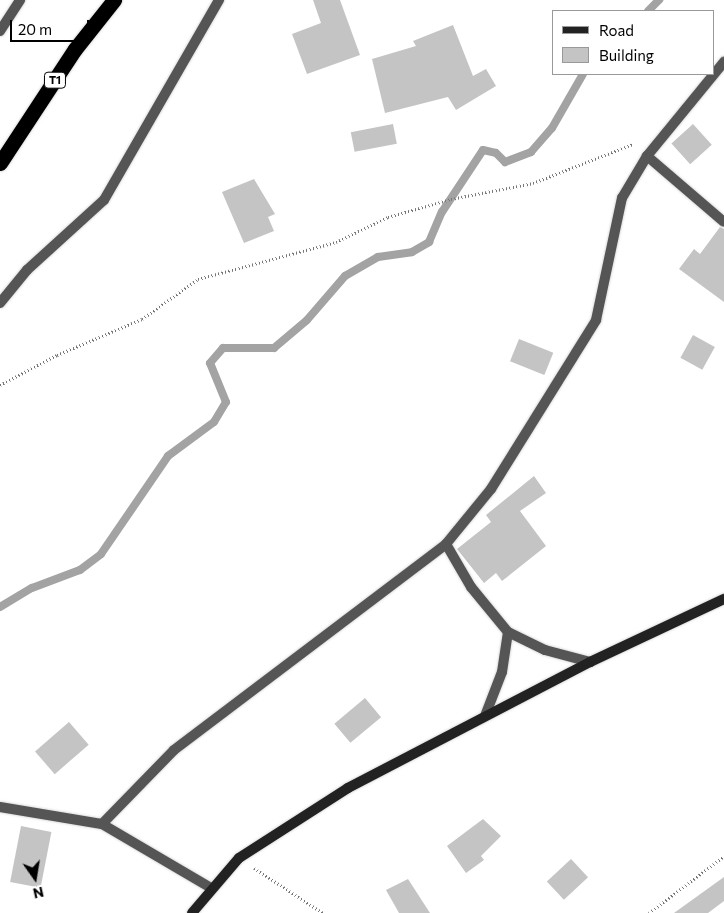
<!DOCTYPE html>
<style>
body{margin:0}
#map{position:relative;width:724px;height:913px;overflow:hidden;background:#fff;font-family:Commissioner,sans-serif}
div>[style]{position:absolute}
.stream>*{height:8px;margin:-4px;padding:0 4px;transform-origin:4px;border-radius:4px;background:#a3a3a3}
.building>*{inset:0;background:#c4c4c4;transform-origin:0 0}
.path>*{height:3px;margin-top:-1.5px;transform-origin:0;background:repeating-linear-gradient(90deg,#777 0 1px,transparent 0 3.5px)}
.roads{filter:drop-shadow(0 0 1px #dbdbdb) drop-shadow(0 0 1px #dbdbdb)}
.street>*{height:10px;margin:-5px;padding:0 5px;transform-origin:5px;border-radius:5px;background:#555}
.secondary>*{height:10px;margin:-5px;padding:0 5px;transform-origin:5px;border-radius:5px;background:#222}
.highway>*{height:15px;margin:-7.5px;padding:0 7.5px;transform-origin:7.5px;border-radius:7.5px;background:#000}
span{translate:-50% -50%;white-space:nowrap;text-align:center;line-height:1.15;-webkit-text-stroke:4px #fff;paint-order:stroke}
.shield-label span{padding:1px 4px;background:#fff;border:1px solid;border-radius:4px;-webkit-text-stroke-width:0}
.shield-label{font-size:11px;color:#000;font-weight:700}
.legend{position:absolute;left:552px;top:10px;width:162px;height:65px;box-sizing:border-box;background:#fff;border:1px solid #999;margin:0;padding:6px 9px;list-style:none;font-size:15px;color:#000}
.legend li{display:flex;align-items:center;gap:10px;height:25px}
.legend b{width:25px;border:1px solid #999}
.north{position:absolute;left:10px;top:853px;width:50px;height:50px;-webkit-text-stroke:4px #fff;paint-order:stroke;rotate:167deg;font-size:14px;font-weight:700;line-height:20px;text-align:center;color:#000}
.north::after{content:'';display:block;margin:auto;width:18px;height:22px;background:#000;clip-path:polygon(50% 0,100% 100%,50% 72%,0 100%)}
.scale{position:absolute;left:10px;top:20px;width:79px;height:22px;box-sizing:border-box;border:2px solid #000;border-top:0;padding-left:6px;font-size:15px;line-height:18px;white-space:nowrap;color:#000;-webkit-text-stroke:4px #fff;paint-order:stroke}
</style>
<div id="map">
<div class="stream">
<div style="left:648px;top:11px;width:16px;rotate:-45deg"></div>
<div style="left:0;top:607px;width:37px;rotate:-31deg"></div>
<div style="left:32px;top:588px;width:51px;rotate:-20.6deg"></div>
<div style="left:80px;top:570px;width:26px;rotate:-37deg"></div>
<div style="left:101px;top:554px;width:119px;rotate:-55.6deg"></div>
<div style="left:168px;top:456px;width:57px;rotate:-36.5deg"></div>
<div style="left:214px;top:422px;width:23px;rotate:-59deg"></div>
<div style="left:226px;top:402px;width:42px;rotate:-112.3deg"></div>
<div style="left:210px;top:363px;width:20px;rotate:-49deg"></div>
<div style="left:223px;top:348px;width:51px"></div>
<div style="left:274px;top:348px;width:43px;rotate:-40.3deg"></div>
<div style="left:307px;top:320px;width:58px;rotate:-49.2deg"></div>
<div style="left:345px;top:276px;width:38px;rotate:-30deg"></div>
<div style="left:378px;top:257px;width:34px;rotate:-8deg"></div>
<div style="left:412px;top:252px;width:20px;rotate:-30deg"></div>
<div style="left:429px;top:242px;width:33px;rotate:-67deg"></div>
<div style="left:442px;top:212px;width:74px;rotate:-56.5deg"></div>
<div style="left:483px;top:150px;width:13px;rotate:13deg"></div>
<div style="left:496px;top:153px;width:13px;rotate:45deg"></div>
<div style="left:505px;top:162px;width:28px;rotate:-21deg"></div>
<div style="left:531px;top:152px;width:32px;rotate:-49deg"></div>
<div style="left:552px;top:128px;width:62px;rotate:-60.1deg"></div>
</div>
<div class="building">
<div style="clip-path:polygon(313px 0,340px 0,360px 55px,307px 74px,292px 34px,321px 23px)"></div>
<div style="clip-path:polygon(453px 25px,473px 76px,486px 69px,496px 86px,456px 110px,448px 97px,385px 113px,372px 59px,416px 46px,413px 41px)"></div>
<div style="left:393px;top:124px;width:20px;height:43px;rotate:79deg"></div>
<div style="left:693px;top:124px;width:28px;height:29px;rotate:48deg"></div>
<div style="clip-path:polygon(254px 179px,275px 214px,268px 217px,274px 231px,244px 243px,222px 192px)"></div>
<div style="clip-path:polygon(720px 227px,724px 229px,724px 302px,679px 269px,694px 249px,700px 254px)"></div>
<div style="left:693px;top:335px;width:25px;height:26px;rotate:29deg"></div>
<div style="left:519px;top:339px;width:37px;height:24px;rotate:22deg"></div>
<div style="clip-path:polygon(534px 476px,546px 493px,520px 511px,546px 546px,502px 581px,496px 573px,484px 583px,457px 549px,491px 522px,486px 515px)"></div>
<div style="left:365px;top:698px;width:25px;height:40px;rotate:50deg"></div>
<div style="left:69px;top:722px;width:30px;height:45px;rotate:49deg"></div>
<div style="clip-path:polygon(483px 819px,501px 836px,481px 856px,484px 860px,466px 873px,447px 846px)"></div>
<div style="left:21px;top:826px;width:31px;height:57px;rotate:11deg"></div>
<div style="left:571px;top:859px;width:25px;height:33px;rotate:47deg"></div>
<div style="clip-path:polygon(724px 877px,724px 901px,708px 913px,674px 913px)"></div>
<div style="clip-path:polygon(408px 879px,430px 913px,399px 913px,386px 890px)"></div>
</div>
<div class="path">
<div style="left:0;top:385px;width:64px;rotate:-27.8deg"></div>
<div style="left:57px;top:355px;width:92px;rotate:-23deg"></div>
<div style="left:142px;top:319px;width:69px;rotate:-35.5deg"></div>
<div style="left:198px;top:279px;width:143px;rotate:-15deg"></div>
<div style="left:336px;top:242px;width:58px;rotate:-25.7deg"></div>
<div style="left:388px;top:217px;width:66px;rotate:-15.9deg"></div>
<div style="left:451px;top:199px;width:84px;rotate:-11deg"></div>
<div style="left:533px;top:183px;width:107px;rotate:-21.3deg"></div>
<div style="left:254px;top:868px;width:82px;rotate:33.1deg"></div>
<div style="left:649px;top:913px;width:94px;rotate:-37.2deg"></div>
</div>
<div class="roads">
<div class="street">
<div style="left:0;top:31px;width:37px;rotate:-57deg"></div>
<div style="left:647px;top:156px;width:101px;rotate:40.6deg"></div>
<div style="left:0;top:303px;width:43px;rotate:-50.7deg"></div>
<div style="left:27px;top:270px;width:104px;rotate:-42.3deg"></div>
<div style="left:104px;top:200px;width:231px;rotate:-60.1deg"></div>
<div style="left:446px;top:544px;width:50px;rotate:59.8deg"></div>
<div style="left:471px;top:587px;width:58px;rotate:50.6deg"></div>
<div style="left:508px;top:632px;width:41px;rotate:25.9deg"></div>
<div style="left:545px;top:650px;width:47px;rotate:14.9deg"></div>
<div style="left:485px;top:716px;width:47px;rotate:-68.9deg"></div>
<div style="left:502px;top:672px;width:40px;rotate:-81.5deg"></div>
<div style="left:0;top:807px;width:103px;rotate:9.5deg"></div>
<div style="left:102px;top:824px;width:126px;rotate:30.4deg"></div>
<div style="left:102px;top:824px;width:103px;rotate:-45.8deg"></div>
<div style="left:174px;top:750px;width:341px;rotate:-37.1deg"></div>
<div style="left:446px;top:544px;width:71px;rotate:-50.7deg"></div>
<div style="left:491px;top:489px;width:199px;rotate:-58.1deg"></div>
<div style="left:596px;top:320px;width:125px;rotate:-78deg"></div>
<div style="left:622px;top:198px;width:49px;rotate:-59.2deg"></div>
<div style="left:647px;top:156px;width:122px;rotate:-50.7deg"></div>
</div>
<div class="secondary">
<div style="left:192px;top:913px;width:72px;rotate:-49.5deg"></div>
<div style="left:239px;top:858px;width:130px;rotate:-32.7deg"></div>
<div style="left:348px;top:788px;width:273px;rotate:-27.5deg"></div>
<div style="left:590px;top:662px;width:148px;rotate:-25.2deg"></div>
</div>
<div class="highway">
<div style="left:0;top:163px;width:136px;rotate:-56.7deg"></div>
<div style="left:75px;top:49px;width:63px;rotate:-51.5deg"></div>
</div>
</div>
<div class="shield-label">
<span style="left:55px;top:80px">T1</span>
</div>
<ul class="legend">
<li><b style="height:6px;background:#222"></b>Road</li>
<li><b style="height:14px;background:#c4c4c4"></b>Building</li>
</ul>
<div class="north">N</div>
<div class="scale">20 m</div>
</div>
